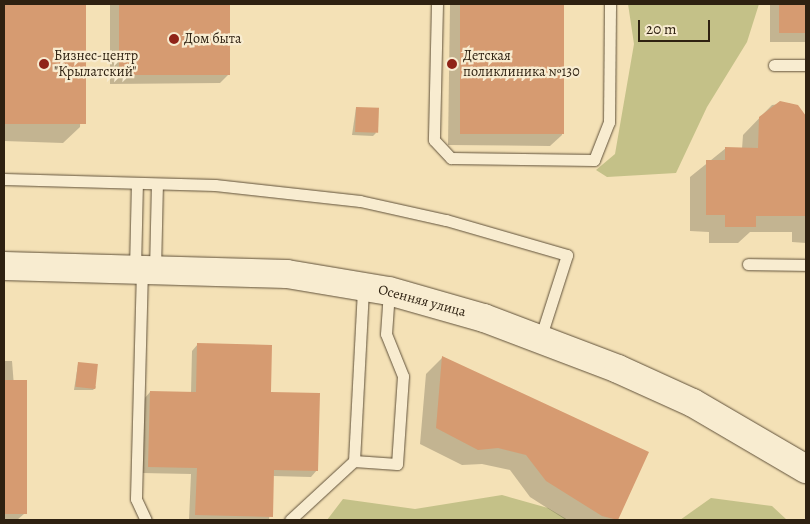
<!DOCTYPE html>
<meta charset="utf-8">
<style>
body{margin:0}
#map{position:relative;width:810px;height:524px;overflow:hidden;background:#f4e1b6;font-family:Alegreya,serif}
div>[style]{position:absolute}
.green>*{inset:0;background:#c4c188}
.shadow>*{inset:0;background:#0003;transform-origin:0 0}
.building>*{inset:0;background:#d69b71;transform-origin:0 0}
.roads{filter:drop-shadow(0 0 1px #60513a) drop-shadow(0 0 1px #60513a)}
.lane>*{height:11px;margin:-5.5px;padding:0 5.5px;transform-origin:5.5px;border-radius:5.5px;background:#f8ecd0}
.secondary>*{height:28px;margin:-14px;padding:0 14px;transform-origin:14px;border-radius:14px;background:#f8ecd0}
.dots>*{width:14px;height:14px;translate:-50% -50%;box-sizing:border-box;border:2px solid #f8ecd0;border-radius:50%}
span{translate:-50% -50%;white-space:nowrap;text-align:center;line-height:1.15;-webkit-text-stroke:4.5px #f8ecd0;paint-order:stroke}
.poi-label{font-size:14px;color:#2e2111}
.left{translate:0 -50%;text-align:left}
.street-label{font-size:14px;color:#2e2111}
.frame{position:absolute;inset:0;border:5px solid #2e2111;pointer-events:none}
.scale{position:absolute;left:638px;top:20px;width:72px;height:22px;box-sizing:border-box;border:2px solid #2e2111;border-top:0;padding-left:6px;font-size:15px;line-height:18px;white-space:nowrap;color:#2e2111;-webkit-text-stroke:4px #f8ecd0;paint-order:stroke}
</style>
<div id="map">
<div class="green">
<div style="clip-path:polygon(628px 4px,759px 4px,747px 42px,707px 107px,676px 173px,607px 177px,596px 170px,615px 154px,634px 44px)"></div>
<div style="clip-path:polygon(502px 495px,548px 508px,568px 520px,327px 520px,343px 499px,415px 509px)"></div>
<div style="clip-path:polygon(711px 498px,772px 506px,787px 520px,680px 520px)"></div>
</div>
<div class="shadow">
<div style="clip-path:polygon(4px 4px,85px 4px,80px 127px,63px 143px,4px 141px)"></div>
<div style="clip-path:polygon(110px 4px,228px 4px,229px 74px,220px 83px,110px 84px)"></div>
<div style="clip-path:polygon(450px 4px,563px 4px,562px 135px,550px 146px,448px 145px)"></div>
<div style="left:770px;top:4px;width:36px;height:38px"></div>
<div style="clip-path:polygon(789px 103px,803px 113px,806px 126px,806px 243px,792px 242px,792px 232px,750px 232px,738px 243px,709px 243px,709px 232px,690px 231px,690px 177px,726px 148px,742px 149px,743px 135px,772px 105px)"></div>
<div style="clip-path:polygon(356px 108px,376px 133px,373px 136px,352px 135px)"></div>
<div style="clip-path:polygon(198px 344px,270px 393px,317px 470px,311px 477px,273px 476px,269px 520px,189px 520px,191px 474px,142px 473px,144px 399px,150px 392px,191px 393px,192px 351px)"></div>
<div style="clip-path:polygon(442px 358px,647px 453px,617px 520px,566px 520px,530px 497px,510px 470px,482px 464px,462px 465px,420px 444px,426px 374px)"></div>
<div style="clip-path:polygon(4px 361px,12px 361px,24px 514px,17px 520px,4px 520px)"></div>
<div style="clip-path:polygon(78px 364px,96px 387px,93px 390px,74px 390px)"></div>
</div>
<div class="building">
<div style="left:4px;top:4px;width:82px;height:120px"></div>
<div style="left:119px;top:4px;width:111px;height:71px"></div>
<div style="left:460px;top:4px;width:104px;height:130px"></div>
<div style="left:779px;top:4px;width:27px;height:29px"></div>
<div style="clip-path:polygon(780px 101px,798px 105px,806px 116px,806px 216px,756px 216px,756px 227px,725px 227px,725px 215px,706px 215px,706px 160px,725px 160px,725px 147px,758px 148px,759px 117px)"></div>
<div style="left:356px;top:107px;width:23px;height:25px;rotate:2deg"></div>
<div style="clip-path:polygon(197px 343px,272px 345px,271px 392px,320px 393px,318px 471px,274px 470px,273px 517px,195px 515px,197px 468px,148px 467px,150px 391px,196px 392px)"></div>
<div style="clip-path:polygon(442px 356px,649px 452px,618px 520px,602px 516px,546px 481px,526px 455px,498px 448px,478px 450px,436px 428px)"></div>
<div style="left:78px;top:362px;width:20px;height:25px;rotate:6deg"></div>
<div style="left:4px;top:380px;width:23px;height:134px"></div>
</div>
<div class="roads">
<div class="lane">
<div style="left:437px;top:4px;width:136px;rotate:91.3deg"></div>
<div style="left:434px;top:140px;width:25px;rotate:47deg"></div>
<div style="left:451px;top:158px;width:143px;rotate:0.8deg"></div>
<div style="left:594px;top:160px;width:41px;rotate:-68.5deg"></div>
<div style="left:609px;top:122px;width:118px;rotate:-89.5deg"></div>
<div style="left:774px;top:65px;width:32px"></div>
<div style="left:4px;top:179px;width:211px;rotate:1.6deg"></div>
<div style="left:215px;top:185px;width:146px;rotate:6.3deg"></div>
<div style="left:360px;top:201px;width:88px;rotate:12.5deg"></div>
<div style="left:446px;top:220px;width:126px;rotate:16.1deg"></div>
<div style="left:567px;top:255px;width:88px;rotate:107.8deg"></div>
<div style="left:748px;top:264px;width:58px;rotate:1deg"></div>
<div style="left:135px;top:269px;width:86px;rotate:-88.7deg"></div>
<div style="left:142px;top:269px;width:230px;rotate:91.5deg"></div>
<div style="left:136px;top:499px;width:23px;rotate:65deg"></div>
<div style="left:155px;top:270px;width:86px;rotate:-88.7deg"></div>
<div style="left:354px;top:461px;width:43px;rotate:4deg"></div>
<div style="left:397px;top:464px;width:88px;rotate:-86.1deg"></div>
<div style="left:403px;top:376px;width:45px;rotate:-112deg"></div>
<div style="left:386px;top:334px;width:43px;rotate:-86deg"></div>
<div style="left:290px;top:520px;width:87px;rotate:-42.7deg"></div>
<div style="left:354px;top:461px;width:174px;rotate:-87deg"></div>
</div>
<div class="secondary">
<div style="left:4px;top:266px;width:283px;rotate:1.6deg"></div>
<div style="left:287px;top:274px;width:103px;rotate:9.5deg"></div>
<div style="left:389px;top:291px;width:99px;rotate:15.9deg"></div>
<div style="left:484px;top:318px;width:143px;rotate:20.8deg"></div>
<div style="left:618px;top:369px;width:82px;rotate:24.4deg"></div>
<div style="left:693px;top:403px;width:131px;rotate:30.3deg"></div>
</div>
</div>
<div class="dots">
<div style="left:174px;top:39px;background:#8f2418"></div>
<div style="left:44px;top:64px;background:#8f2418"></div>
<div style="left:452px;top:64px;background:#8f2418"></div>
</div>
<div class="poi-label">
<span class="left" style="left:184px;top:39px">Дом быта</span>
<span class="left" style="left:54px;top:64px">Бизнес-центр<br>"Крылатский"</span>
<span class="left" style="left:463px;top:64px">Детская<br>поликлиника №130</span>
</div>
<div class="street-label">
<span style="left:422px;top:301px;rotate:15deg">Осенняя улица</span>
</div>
<div class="frame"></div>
<div class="scale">20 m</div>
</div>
